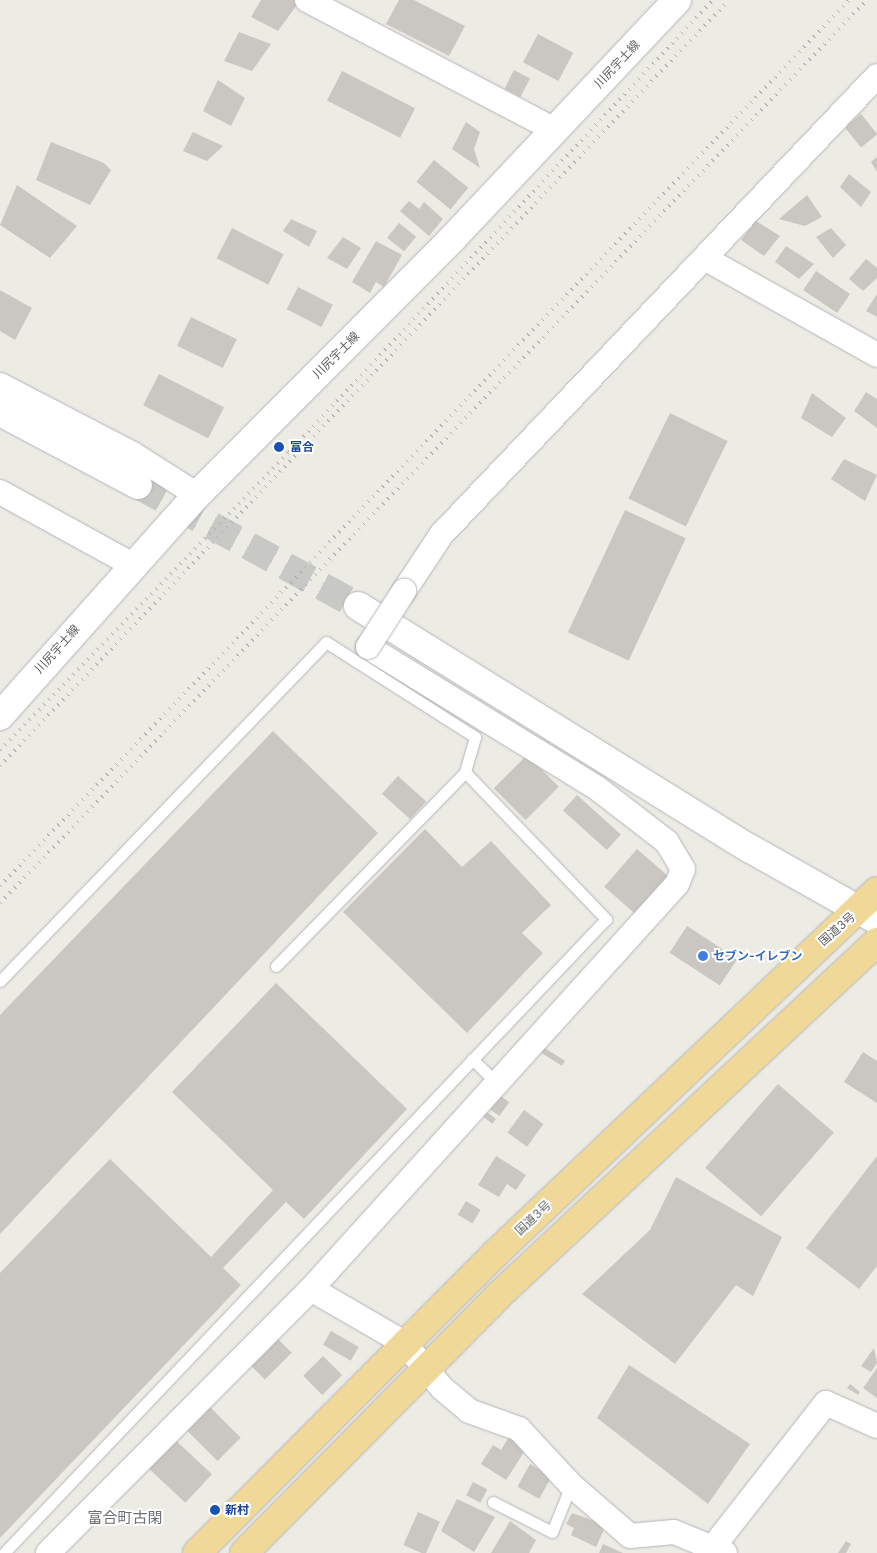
<!DOCTYPE html>
<meta charset="utf-8">
<style>
body{margin:0}
#map{position:relative;width:877px;height:1553px;overflow:hidden;background:#ecebe4;font-family:Inter,"Noto Sans JP",sans-serif}
div>[style]{position:absolute}
.building>*{inset:0;background:#cac7c2;transform-origin:0 0}
.secondary-tunnel>*{height:28px;margin-top:-14px;transform-origin:0;background:repeating-linear-gradient(90deg,#c8c8c4 0 28px,transparent 0 42px)}
.roads{filter:drop-shadow(0 0 1px #b4b6b9) drop-shadow(0 0 1px #b4b6b9)}
.lane>*{height:11px;margin:-5.5px;padding:0 5.5px;transform-origin:5.5px;border-radius:5.5px;background:#fff}
.street>*{height:24px;margin:-12px;padding:0 12px;transform-origin:12px;border-radius:12px;background:#fff}
.secondary>*{height:28px;margin:-14px;padding:0 14px;transform-origin:14px;border-radius:14px;background:#fff}
.highway>*{height:28px;margin:-14px;padding:0 14px;transform-origin:14px;border-radius:14px;background:#f0d998}
.rail>*{height:4px;margin-top:-2px;transform-origin:0;background:repeating-linear-gradient(90deg,#b2b3b3 0 1px,transparent 0 7px)}
.bridges{filter:drop-shadow(0 0 1px #b4b6b9) drop-shadow(0 0 1px #b4b6b9)}
.street-bridge>*{height:24px;margin:-12px;padding:0 12px;transform-origin:12px;border-radius:12px;background:#fff}
.dots>*{width:14px;height:14px;translate:-50% -50%;box-sizing:border-box;border:2px solid #fff;border-radius:50%}
span{translate:-50% -50%;white-space:nowrap;text-align:center;line-height:1.15;-webkit-text-stroke:4px #fff;paint-order:stroke}
.street-label{font-size:12px;color:#5c5f62}
.transit-label{font-size:12px;color:#164399;font-weight:700}
.left{translate:0 -50%;text-align:left}
.shop-label{font-size:12px;color:#366cbe;font-weight:700}
.quarter-label{font-size:15px;color:#6d7174}
</style>
<div id="map">
<div class="building">
<div style="clip-path:polygon(261px 0,295px 0,299px 2px,278px 31px,251px 17px)"></div>
<div style="clip-path:polygon(399px 0,414px 0,465px 26px,449px 56px,386px 24px)"></div>
<div style="clip-path:polygon(239px 32px,271px 44px,252px 71px,224px 61px)"></div>
<div style="left:538px;top:34px;width:40px;height:32px;rotate:28deg"></div>
<div style="left:514px;top:70px;width:18px;height:21px;rotate:27deg"></div>
<div style="left:342px;top:71px;width:82px;height:33px;rotate:27deg"></div>
<div style="clip-path:polygon(218px 80px,245px 98px,231px 126px,203px 111px)"></div>
<div style="left:861px;top:114px;width:26px;height:21px;rotate:51deg"></div>
<div style="clip-path:polygon(466px 122px,480px 132px,474px 149px,480px 168px,452px 149px)"></div>
<div style="clip-path:polygon(193px 132px,223px 146px,207px 161px,183px 151px)"></div>
<div style="clip-path:polygon(51px 142px,104px 163px,111px 170px,90px 205px,36px 180px)"></div>
<div style="clip-path:polygon(877px 157px,877px 172px,871px 162px)"></div>
<div style="left:434px;top:160px;width:44px;height:28px;rotate:39deg"></div>
<div style="clip-path:polygon(849px 174px,871px 192px,861px 207px,840px 187px)"></div>
<div style="clip-path:polygon(17px 185px,77px 226px,50px 258px,0 225px)"></div>
<div style="clip-path:polygon(807px 195px,822px 217px,805px 226px,779px 219px)"></div>
<div style="clip-path:polygon(409px 201px,419px 209px,424px 202px,443px 219px,429px 236px,400px 211px)"></div>
<div style="clip-path:polygon(291px 219px,317px 231px,309px 247px,283px 231px)"></div>
<div style="clip-path:polygon(756px 221px,780px 236px,764px 256px,741px 240px)"></div>
<div style="left:399px;top:223px;width:22px;height:19px;rotate:39deg"></div>
<div style="left:232px;top:228px;width:58px;height:34px;rotate:27deg"></div>
<div style="clip-path:polygon(831px 228px,846px 245px,833px 258px,816px 237px)"></div>
<div style="clip-path:polygon(343px 237px,361px 248px,347px 269px,327px 258px)"></div>
<div style="clip-path:polygon(376px 241px,402px 255px,384px 287px,376px 282px,370px 293px,352px 282px)"></div>
<div style="clip-path:polygon(786px 246px,814px 264px,799px 279px,775px 262px)"></div>
<div style="clip-path:polygon(866px 259px,877px 268px,877px 278px,863px 291px,849px 279px)"></div>
<div style="left:816px;top:271px;width:41px;height:23px;rotate:34deg"></div>
<div style="left:298px;top:287px;width:39px;height:25px;rotate:27deg"></div>
<div style="clip-path:polygon(0 290px,32px 308px,15px 340px,0 331px)"></div>
<div style="clip-path:polygon(877px 294px,877px 317px,866px 311px)"></div>
<div style="left:191px;top:317px;width:51px;height:32px;rotate:26deg"></div>
<div style="left:159px;top:374px;width:73px;height:35px;rotate:27deg"></div>
<div style="clip-path:polygon(866px 392px,877px 399px,877px 428px,854px 411px)"></div>
<div style="clip-path:polygon(812px 393px,846px 418px,832px 437px,801px 418px)"></div>
<div style="left:670px;top:413px;width:64px;height:95px;rotate:26deg"></div>
<div style="clip-path:polygon(844px 459px,877px 475px,865px 501px,831px 479px)"></div>
<div style="left:625px;top:510px;width:67px;height:135px;rotate:25deg"></div>
<div style="clip-path:polygon(273px 731px,378px 833px,0 1234px,0 1015px)"></div>
<div style="left:527px;top:755px;width:45px;height:47px;rotate:45deg"></div>
<div style="left:398px;top:776px;width:38px;height:24px;rotate:42deg"></div>
<div style="left:577px;top:795px;width:59px;height:21px;rotate:42deg"></div>
<div style="clip-path:polygon(425px 829px,462px 867px,491px 841px,551px 905px,522px 933px,543px 953px,467px 1033px,343px 912px)"></div>
<div style="left:637px;top:849px;width:41px;height:50px;rotate:41deg"></div>
<div style="left:687px;top:926px;width:60px;height:32px;rotate:33deg"></div>
<div style="clip-path:polygon(276px 983px,407px 1109px,304px 1219px,286px 1202px,223px 1268px,241px 1285px,0 1538px,0 1273px,110px 1159px,211px 1257px,273px 1190px,172px 1092px)"></div>
<div style="left:543px;top:1047px;width:26px;height:6px;rotate:32deg"></div>
<div style="clip-path:polygon(863px 1052px,877px 1061px,877px 1103px,844px 1082px)"></div>
<div style="left:778px;top:1084px;width:74px;height:111px;rotate:41deg"></div>
<div style="left:498px;top:1094px;width:14px;height:17px;rotate:36deg"></div>
<div style="left:484px;top:1110px;width:15px;height:6px;rotate:37deg"></div>
<div style="left:524px;top:1110px;width:24px;height:28px;rotate:36deg"></div>
<div style="clip-path:polygon(496px 1156px,526px 1175px,516px 1190px,507px 1184px,499px 1197px,478px 1185px)"></div>
<div style="clip-path:polygon(877px 1156px,877px 1266px,859px 1289px,806px 1248px)"></div>
<div style="clip-path:polygon(676px 1177px,782px 1237px,753px 1296px,736px 1285px,675px 1364px,582px 1294px,650px 1230px)"></div>
<div style="left:466px;top:1201px;width:17px;height:16px;rotate:31deg"></div>
<div style="left:331px;top:1331px;width:32px;height:16px;rotate:30deg"></div>
<div style="left:274px;top:1335px;width:25px;height:38px;rotate:45deg"></div>
<div style="clip-path:polygon(874px 1348px,877px 1363px,871px 1372px,861px 1366px)"></div>
<div style="left:323px;top:1356px;width:27px;height:28px;rotate:45deg"></div>
<div style="clip-path:polygon(629px 1365px,750px 1444px,708px 1504px,597px 1418px)"></div>
<div style="clip-path:polygon(877px 1368px,877px 1398px,863px 1388px)"></div>
<div style="clip-path:polygon(850px 1384px,860px 1392px,858px 1395px,847px 1388px)"></div>
<div style="left:204px;top:1401px;width:52px;height:33px;rotate:45deg"></div>
<div style="clip-path:polygon(510px 1435px,528px 1446px,506px 1480px,481px 1464px,493px 1445px,501px 1450px)"></div>
<div style="left:171px;top:1436px;width:56px;height:39px;rotate:43deg"></div>
<div style="left:530px;top:1464px;width:25px;height:26px;rotate:29deg"></div>
<div style="left:473px;top:1482px;width:16px;height:15px;rotate:27deg"></div>
<div style="clip-path:polygon(457px 1499px,495px 1517px,474px 1552px,441px 1531px)"></div>
<div style="left:418px;top:1512px;width:24px;height:36px;rotate:24deg"></div>
<div style="clip-path:polygon(572px 1513px,606px 1525px,596px 1547px,571px 1535px,574px 1528px,566px 1524px)"></div>
<div style="clip-path:polygon(510px 1521px,536px 1540px,529px 1553px,491px 1553px)"></div>
<div style="clip-path:polygon(846px 1541px,851px 1544px,846px 1553px,838px 1553px)"></div>
<div style="clip-path:polygon(603px 1544px,623px 1553px,599px 1553px)"></div>
</div>
<div class="secondary-tunnel">
<div style="left:138px;top:485px;width:251px;rotate:28.8deg"></div>
</div>
<div class="roads">
<div class="lane">
<div style="left:276px;top:966px;width:271px;rotate:-45.7deg"></div>
<div style="left:0;top:981px;width:470px;rotate:-46.1deg"></div>
<div style="left:326px;top:642px;width:177px;rotate:32.5deg"></div>
<div style="left:475px;top:737px;width:36px;rotate:106deg"></div>
<div style="left:465px;top:772px;width:204px;rotate:46.2deg"></div>
<div style="left:606px;top:919px;width:874px;rotate:133.52deg"></div>
<div style="left:472px;top:1059px;width:35px;rotate:44deg"></div>
<div style="left:493px;top:1502px;width:66px;rotate:27deg"></div>
<div style="left:552px;top:1532px;width:51px;rotate:-68deg"></div>
</div>
<div class="street">
<div style="left:307px;top:0;width:280px;rotate:27.7deg"></div>
<div style="left:706px;top:259px;width:196px;rotate:29.3deg"></div>
<div style="left:0;top:385px;width:150px;rotate:27.4deg"></div>
<div style="left:133px;top:454px;width:76px;rotate:32.6deg"></div>
<div style="left:0;top:492px;width:152px;rotate:28.8deg"></div>
<div style="left:404px;top:591px;width:67px;rotate:-56.5deg"></div>
<div style="left:441px;top:535px;width:633px;rotate:-46.47deg"></div>
<div style="left:311px;top:1289px;width:108px;rotate:30.1deg"></div>
<div style="left:404px;top:1343px;width:59px;rotate:49.8deg"></div>
<div style="left:442px;top:1388px;width:35px;rotate:40deg"></div>
<div style="left:469px;top:1411px;width:53px;rotate:19.8deg"></div>
<div style="left:519px;top:1429px;width:76px;rotate:47.1deg"></div>
<div style="left:571px;top:1485px;width:78px;rotate:40.8deg"></div>
<div style="left:630px;top:1536px;width:44px;rotate:-5.2deg"></div>
<div style="left:674px;top:1532px;width:55px;rotate:22.4deg"></div>
<div style="left:713px;top:1547px;width:183px;rotate:-51.9deg"></div>
<div style="left:826px;top:1403px;width:56px;rotate:24.3deg"></div>
<div style="left:48px;top:1553px;width:373px;rotate:-45.1deg"></div>
<div style="left:311px;top:1289px;width:546px;rotate:-47.9deg"></div>
<div style="left:677px;top:884px;width:16px;rotate:-68deg"></div>
<div style="left:683px;top:869px;width:31px;rotate:-121deg"></div>
<div style="left:667px;top:842px;width:88px;rotate:-142.4deg"></div>
<div style="left:597px;top:788px;width:269px;rotate:-148.4deg"></div>
</div>
<div class="secondary">
<div style="left:0;top:412px;width:156px;rotate:27.9deg"></div>
<div style="left:358px;top:606px;width:460px;rotate:31.8deg"></div>
<div style="left:749px;top:848px;width:147px;rotate:29.4deg"></div>
<div style="left:0;top:716px;width:296px;rotate:-48.3deg"></div>
<div style="left:197px;top:495px;width:361px;rotate:-45.1deg"></div>
<div style="left:452px;top:239px;width:328px;rotate:-46.7deg"></div>
</div>
<div class="highway">
<div style="left:197px;top:1553px;width:422px;rotate:-45.1deg"></div>
<div style="left:495px;top:1254px;width:527px;rotate:-43.54deg"></div>
<div style="left:244px;top:1553px;width:361px;rotate:-45.3deg"></div>
<div style="left:498px;top:1296px;width:519px;rotate:-43.05deg"></div>
</div>
</div>
<div class="rail">
<div style="left:0;top:750px;width:415px;rotate:-45.9deg"></div>
<div style="left:289px;top:452px;width:620px;rotate:-46.83deg"></div>
<div style="left:0;top:766px;width:1057px;rotate:-46.42deg"></div>
<div style="left:0;top:886px;width:1227px;rotate:-46.22deg"></div>
<div style="left:0;top:903px;width:1252px;rotate:-46.17deg"></div>
</div>
<div class="bridges">
<div class="street-bridge">
<div style="left:368px;top:647px;width:67px;rotate:-57.3deg"></div>
</div>
</div>
<div class="dots">
<div style="left:279px;top:447px;background:#1a4fb4"></div>
<div style="left:703px;top:956px;background:#3f7fe0"></div>
<div style="left:215px;top:1510px;background:#1a4fb4"></div>
</div>
<div class="street-label">
<span style="left:617px;top:64px;rotate:-47deg">川尻宇土線</span>
<span style="left:336px;top:355px;rotate:-45deg">川尻宇土線</span>
<span style="left:57px;top:649px;rotate:-48deg">川尻宇土線</span>
<span style="left:837px;top:929px;rotate:-41deg">国道3号</span>
<span style="left:533px;top:1218px;rotate:-43deg">国道3号</span>
</div>
<div class="transit-label">
<span class="left" style="left:290px;top:447px">富合</span>
<span class="left" style="left:225px;top:1510px">新村</span>
</div>
<div class="shop-label">
<span class="left" style="left:713px;top:956px">セブン-イレブン</span>
</div>
<div class="quarter-label">
<span style="left:125px;top:1518px">富合町古閑</span>
</div>
</div>
